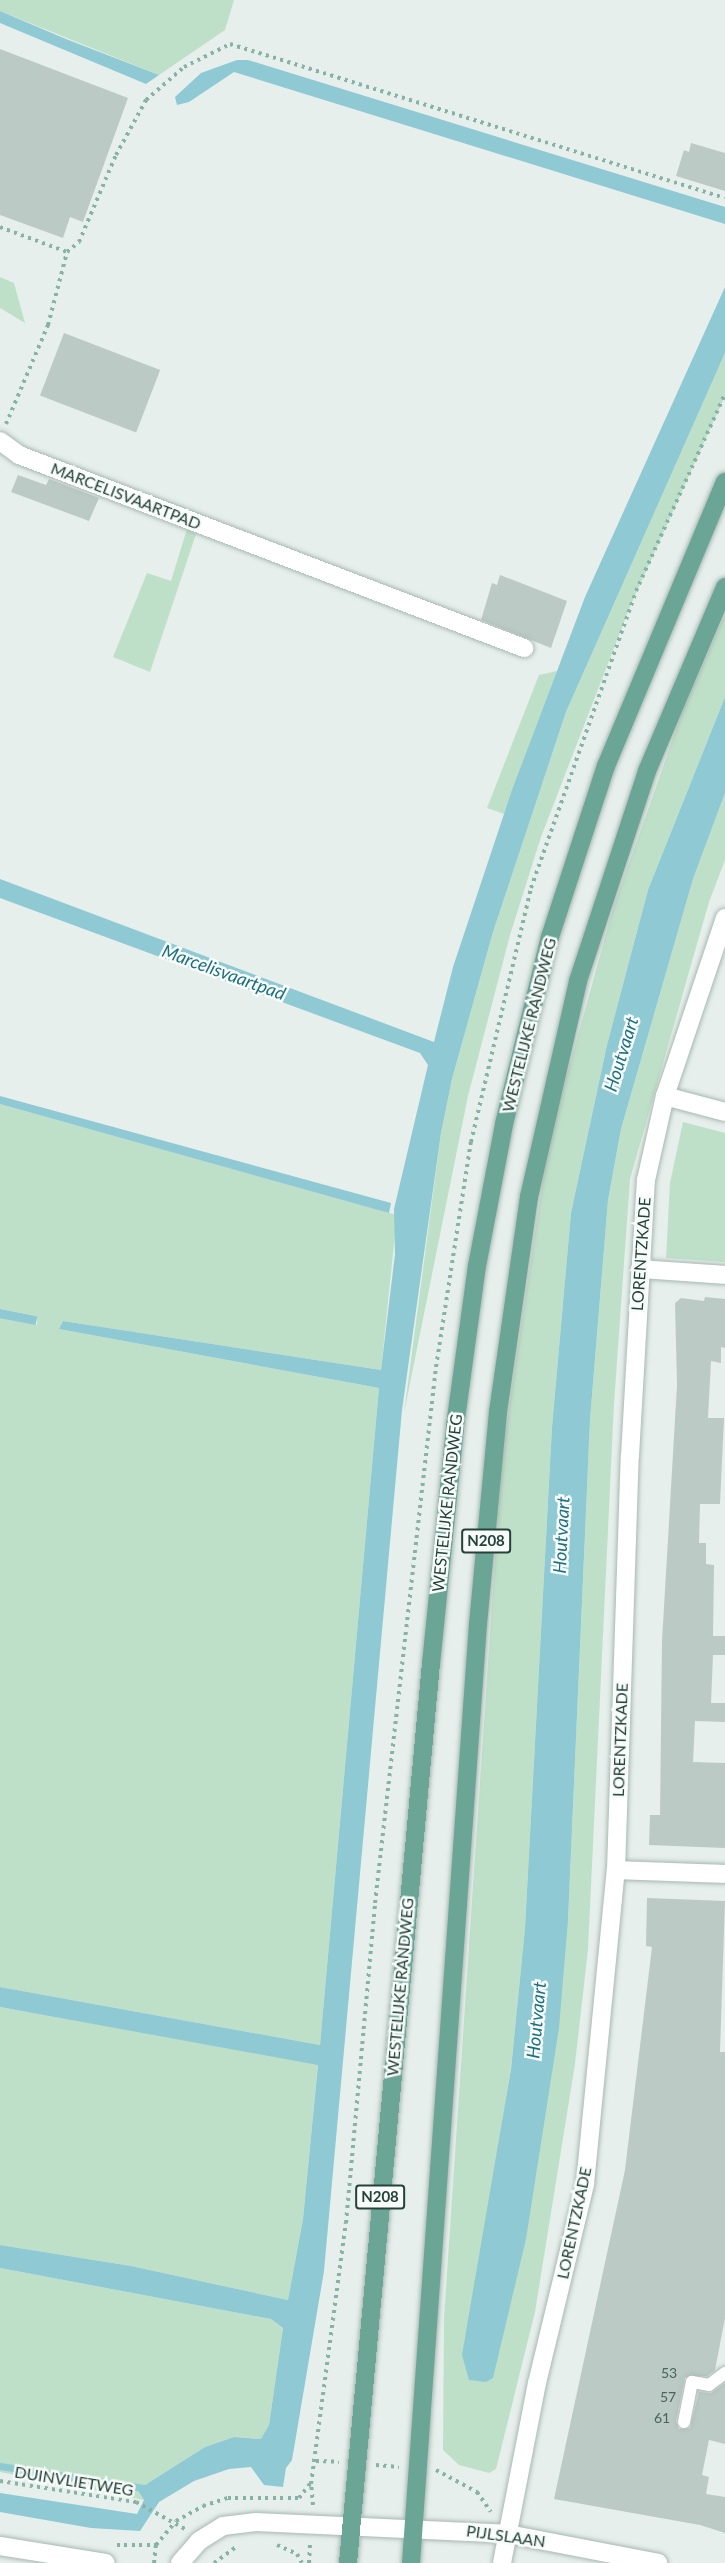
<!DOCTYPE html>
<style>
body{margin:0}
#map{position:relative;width:725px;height:2563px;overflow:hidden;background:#e6efeb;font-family:Lato,sans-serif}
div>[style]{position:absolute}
.green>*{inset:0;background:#bfe0c8}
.water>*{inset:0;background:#8ec9d4;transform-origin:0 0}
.stream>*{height:7px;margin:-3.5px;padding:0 3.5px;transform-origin:3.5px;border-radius:3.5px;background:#8ec9d4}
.building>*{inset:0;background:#bbcac4;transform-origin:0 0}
.path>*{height:4px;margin-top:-2px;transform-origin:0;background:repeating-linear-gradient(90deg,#86b3a5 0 3px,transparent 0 7.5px)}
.roads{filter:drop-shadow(0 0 2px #a8b8b2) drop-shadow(0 0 2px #a8b8b2)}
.service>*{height:12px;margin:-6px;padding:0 6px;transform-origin:6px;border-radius:6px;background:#fff}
.minor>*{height:18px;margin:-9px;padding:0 9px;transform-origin:9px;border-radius:9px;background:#fff}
.tertiary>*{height:18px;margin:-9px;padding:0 9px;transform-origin:9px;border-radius:9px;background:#fff}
.primary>*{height:18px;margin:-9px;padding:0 9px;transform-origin:9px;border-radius:9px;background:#6aa596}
span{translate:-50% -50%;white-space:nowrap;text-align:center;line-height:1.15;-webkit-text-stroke:5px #f7fbf9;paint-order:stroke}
.number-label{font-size:14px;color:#4a645c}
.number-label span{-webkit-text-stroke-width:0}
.shield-label span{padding:2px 4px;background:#f7fbf9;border:2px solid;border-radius:4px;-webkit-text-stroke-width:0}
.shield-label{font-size:15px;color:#24423a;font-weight:700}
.street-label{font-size:16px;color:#24423a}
.water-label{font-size:18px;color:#1c6f80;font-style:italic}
</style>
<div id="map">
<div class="green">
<div style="clip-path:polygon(0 0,234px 0,225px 30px,159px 75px,0 11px)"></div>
<div style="clip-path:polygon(0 277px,14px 283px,25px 323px,0 308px)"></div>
<div style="clip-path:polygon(725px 353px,725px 396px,629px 609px,541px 837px,510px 935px,468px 1096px,404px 1413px,441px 1133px,452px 1079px,493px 932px,566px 712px)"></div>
<div style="clip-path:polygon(187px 529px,196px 534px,150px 672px,113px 657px,147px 573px,171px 581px)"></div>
<div style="clip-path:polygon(725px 614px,725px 697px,648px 890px,607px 1045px,571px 1213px,552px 1427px,525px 1928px,511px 2068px,482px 2245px,568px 1920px,590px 1420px,608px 1200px,621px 1129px,693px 879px,725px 793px,725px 860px,709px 902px,630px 1179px,614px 1404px,588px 1949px,575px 2064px,535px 2312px,496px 2469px,489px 2473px,459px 2465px,443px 2450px,444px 2318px,502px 1455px,549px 1140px,613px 909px,683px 710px)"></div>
<div style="clip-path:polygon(557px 671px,504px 814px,487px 808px,539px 675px)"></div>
<div style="clip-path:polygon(0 1104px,397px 1215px,381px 1370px,63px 1321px,59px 1329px,379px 1388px,320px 2045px,0 1987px,0 1318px,37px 1325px,37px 1316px,0 1309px)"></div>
<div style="clip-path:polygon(683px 1122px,725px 1133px,725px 1262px,666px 1258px,670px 1183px)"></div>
<div style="clip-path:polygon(0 2007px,318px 2064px,303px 2219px,288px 2300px,131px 2266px,0 2245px)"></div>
<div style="clip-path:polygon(0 2268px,271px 2319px,283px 2328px,269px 2425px,262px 2439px,234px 2437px,205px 2447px,145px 2485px,134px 2486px,144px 2500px,0 2472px)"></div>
</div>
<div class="water">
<div style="clip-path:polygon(0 11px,66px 39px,159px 75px,146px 84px,0 23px)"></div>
<div style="clip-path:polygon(237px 60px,248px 60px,725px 207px,725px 224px,234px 72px,189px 102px,177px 105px,175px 97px,201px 73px)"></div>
<div style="clip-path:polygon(725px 287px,725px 353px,566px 712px,493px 932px,452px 1079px,441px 1133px,402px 1410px,324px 2271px,292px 2460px,286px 2468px,283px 2487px,264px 2485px,251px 2467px,229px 2469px,194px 2481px,159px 2502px,140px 2531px,91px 2528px,0 2512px,0 2493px,137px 2514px,144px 2500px,134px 2485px,145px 2485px,205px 2447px,234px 2437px,261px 2439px,269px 2425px,283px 2328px,271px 2319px,0 2268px,0 2245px,131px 2266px,288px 2300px,303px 2219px,318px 2065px,0 2007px,0 1987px,320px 2045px,379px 1388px,59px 1329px,63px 1321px,381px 1370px,395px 1254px,394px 1209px,428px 1065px,420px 1053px,0 898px,0 879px,434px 1042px,453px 967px,512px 790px,557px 671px,585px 597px)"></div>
<div style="clip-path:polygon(725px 697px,725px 793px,693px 879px,621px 1129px,608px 1200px,590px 1420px,568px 1920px,559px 2028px,526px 2239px,493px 2378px,486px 2382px,469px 2380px,462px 2355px,511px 2069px,525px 1928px,552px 1427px,571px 1213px,607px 1045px,648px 890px)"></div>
<div style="clip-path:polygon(0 1096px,391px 1203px,389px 1213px,0 1104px)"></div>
<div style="left:0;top:1309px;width:38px;height:9px;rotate:11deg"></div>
</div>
<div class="stream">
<div style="left:0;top:2466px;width:145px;rotate:8.7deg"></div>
</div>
<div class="building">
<div style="clip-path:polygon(0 49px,128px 98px,83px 222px,70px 217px,63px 238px,0 215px)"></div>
<div style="clip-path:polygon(691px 143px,725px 153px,725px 191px,676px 176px,684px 150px,689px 152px)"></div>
<div style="left:64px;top:333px;width:103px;height:67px;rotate:21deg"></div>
<div style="clip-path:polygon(18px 475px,46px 485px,49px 479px,99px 498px,89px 521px,11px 492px)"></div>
<div style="clip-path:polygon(500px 575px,567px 601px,551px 648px,481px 620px,492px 583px,497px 585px)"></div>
<div style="clip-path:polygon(705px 1297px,725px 1299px,725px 1348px,721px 1347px,721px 1363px,711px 1361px,708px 1418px,724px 1418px,720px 1504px,700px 1504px,699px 1543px,706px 1543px,706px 1564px,714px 1565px,713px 1636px,725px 1636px,725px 1655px,713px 1655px,711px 1703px,725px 1703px,725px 1722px,695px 1721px,693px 1762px,725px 1763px,725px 1848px,649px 1845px,650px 1815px,660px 1815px,662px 1641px,677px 1385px,675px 1303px,681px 1298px,704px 1301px)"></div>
<div style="clip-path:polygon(647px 1898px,725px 1901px,720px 2052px,725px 2052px,725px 2318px,715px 2370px,707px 2376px,685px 2377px,676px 2421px,679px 2429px,690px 2428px,699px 2392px,711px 2393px,725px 2383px,725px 2444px,709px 2440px,702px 2475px,709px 2477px,706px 2494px,725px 2497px,725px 2533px,700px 2525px,554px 2499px,625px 2170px,652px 1947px,646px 1946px)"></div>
</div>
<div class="path">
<div style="left:0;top:227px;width:72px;rotate:20.5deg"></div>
<div style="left:6px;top:424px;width:108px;rotate:-67deg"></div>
<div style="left:48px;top:325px;width:75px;rotate:-75.4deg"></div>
<div style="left:67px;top:252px;width:16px;rotate:-40deg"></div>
<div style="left:79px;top:242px;width:95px;rotate:-67deg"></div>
<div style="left:116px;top:155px;width:63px;rotate:-61.4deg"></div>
<div style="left:146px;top:100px;width:50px;rotate:-41deg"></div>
<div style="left:184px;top:67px;width:51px;rotate:-26.6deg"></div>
<div style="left:230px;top:44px;width:518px;rotate:17.28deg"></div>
<div style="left:316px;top:2461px;width:23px;rotate:2deg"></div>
<div style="left:376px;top:2465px;width:23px;rotate:5deg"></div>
<div style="left:436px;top:2470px;width:47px;rotate:28.2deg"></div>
<div style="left:477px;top:2492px;width:24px;rotate:55deg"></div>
<div style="left:0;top:2481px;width:138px;rotate:8.8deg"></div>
<div style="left:136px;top:2502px;width:56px;rotate:28.9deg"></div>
<div style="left:313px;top:2505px;width:21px;rotate:-95deg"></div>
<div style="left:311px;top:2484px;width:263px;rotate:-82.4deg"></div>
<div style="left:346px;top:2223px;width:321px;rotate:-84.8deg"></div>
<div style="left:375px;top:1903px;width:539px;rotate:-83.51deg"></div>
<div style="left:436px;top:1367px;width:228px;rotate:-81.2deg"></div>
<div style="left:471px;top:1142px;width:261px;rotate:-76.7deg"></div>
<div style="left:531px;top:888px;width:315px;rotate:-70.5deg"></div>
<div style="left:636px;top:591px;width:216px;rotate:-65.7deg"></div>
<div style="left:117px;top:2545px;width:39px"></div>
<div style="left:277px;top:2545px;width:22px;rotate:24deg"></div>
<div style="left:297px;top:2554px;width:10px;rotate:61deg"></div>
<div style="left:154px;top:2563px;width:18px;rotate:-84deg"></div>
<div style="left:156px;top:2545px;width:31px;rotate:-50deg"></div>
<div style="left:176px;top:2521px;width:31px;rotate:-29deg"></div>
<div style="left:203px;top:2506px;width:26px;rotate:-18deg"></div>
<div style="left:228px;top:2498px;width:71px"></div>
<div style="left:299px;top:2498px;width:18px;rotate:-52deg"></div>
<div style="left:214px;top:2563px;width:29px;rotate:-36deg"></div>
<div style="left:309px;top:2563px;width:20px;rotate:-87deg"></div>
</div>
<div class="roads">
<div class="service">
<div style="left:684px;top:2422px;width:41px;rotate:-78.7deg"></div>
<div style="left:692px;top:2382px;width:17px;rotate:10deg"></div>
<div style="left:709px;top:2385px;width:20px;rotate:-37deg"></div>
</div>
<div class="minor">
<div style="left:0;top:441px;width:24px;rotate:36deg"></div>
<div style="left:19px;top:455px;width:541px;rotate:20.92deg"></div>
<div style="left:665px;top:1096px;width:62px;rotate:14.9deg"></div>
<div style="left:640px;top:1269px;width:85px;rotate:4deg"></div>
<div style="left:616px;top:1870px;width:109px;rotate:2.1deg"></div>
</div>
<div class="tertiary">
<div style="left:0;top:2546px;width:107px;rotate:9.1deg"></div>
<div style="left:180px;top:2563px;width:29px;rotate:-49deg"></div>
<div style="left:199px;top:2541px;width:28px;rotate:-32deg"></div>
<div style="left:223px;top:2526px;width:33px;rotate:-7deg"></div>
<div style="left:256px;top:2522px;width:252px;rotate:2.7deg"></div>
<div style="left:508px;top:2534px;width:153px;rotate:10.9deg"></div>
<div style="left:502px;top:2563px;width:183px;rotate:-79deg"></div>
<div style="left:537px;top:2383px;width:205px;rotate:-76.4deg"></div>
<div style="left:585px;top:2184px;width:316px;rotate:-84.4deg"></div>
<div style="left:616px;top:1870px;width:414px;rotate:-88.1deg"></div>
<div style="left:630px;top:1456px;width:276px;rotate:-86.7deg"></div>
<div style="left:646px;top:1180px;width:86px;rotate:-77.3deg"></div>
<div style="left:665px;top:1096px;width:188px;rotate:-71.4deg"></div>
</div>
<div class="primary">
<div style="left:348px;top:2563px;width:903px;rotate:-84.73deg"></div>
<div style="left:431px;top:1664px;width:239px;rotate:-84.2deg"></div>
<div style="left:455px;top:1426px;width:162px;rotate:-82.2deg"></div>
<div style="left:477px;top:1266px;width:145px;rotate:-79.2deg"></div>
<div style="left:504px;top:1124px;width:193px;rotate:-76.2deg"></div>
<div style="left:550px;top:937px;width:180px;rotate:-71.9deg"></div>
<div style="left:606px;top:766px;width:308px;rotate:-67.3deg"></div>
<div style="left:411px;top:2563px;width:941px;rotate:-85.92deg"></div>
<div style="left:478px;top:1624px;width:213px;rotate:-84.6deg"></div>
<div style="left:498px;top:1412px;width:217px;rotate:-81.8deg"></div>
<div style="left:529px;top:1197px;width:221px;rotate:-77.2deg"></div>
<div style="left:578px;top:981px;width:221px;rotate:-71.8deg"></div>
<div style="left:647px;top:771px;width:200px;rotate:-67deg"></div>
</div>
</div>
<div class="number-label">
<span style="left:669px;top:2373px">53</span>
<span style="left:668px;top:2397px">57</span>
<span style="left:662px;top:2418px">61</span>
</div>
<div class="shield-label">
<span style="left:486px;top:1541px">N208</span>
<span style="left:380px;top:2197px">N208</span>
</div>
<div class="street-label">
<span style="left:126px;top:496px;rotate:21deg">MARCELISVAARTPAD</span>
<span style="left:529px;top:1025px;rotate:-76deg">WESTELIJKE RANDWEG</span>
<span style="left:641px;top:1254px;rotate:-86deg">LORENTZKADE</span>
<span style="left:447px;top:1503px;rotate:-84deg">WESTELIJKE RANDWEG</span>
<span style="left:620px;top:1740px;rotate:-88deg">LORENTZKADE</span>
<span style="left:400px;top:1987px;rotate:-85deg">WESTELIJKE RANDWEG</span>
<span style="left:574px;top:2223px;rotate:-78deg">LORENTZKADE</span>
<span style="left:74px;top:2481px;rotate:9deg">DUINVLIETWEG</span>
<span style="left:506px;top:2536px;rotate:8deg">PIJLSLAAN</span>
</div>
<div class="water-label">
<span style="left:224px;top:972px;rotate:20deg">Marcelisvaartpad</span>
<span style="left:621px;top:1054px;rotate:-73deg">Houtvaart</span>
<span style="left:561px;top:1535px;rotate:-87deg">Houtvaart</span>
<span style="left:536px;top:2020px;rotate:-85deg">Houtvaart</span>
</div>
</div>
